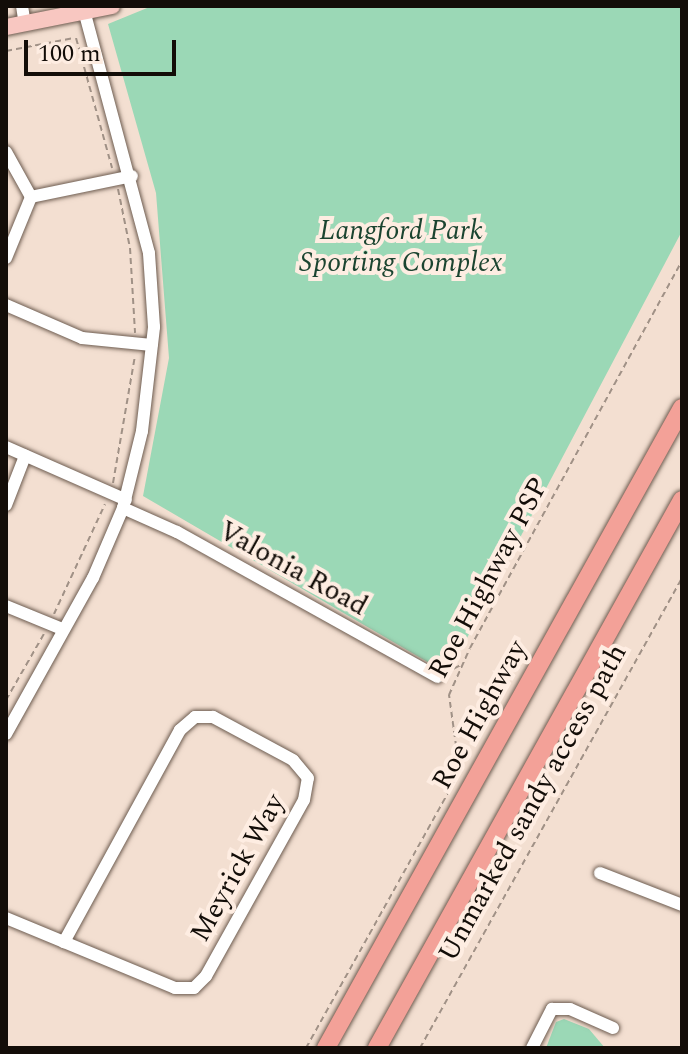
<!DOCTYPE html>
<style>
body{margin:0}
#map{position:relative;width:688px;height:1054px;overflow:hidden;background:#f3dfd1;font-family:Spectral,serif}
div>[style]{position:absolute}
.green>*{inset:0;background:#9bd8b6}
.path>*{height:2px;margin-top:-1px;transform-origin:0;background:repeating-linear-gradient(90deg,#a09186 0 6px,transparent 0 10px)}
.roads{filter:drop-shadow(0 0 2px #6d5c50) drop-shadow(0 0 2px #6d5c50)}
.minor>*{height:12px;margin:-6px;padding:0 6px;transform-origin:6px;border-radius:6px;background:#fff}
.major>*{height:16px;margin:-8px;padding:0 8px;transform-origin:8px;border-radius:8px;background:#f8c7c1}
.highway>*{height:18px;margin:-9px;padding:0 9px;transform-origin:9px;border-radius:9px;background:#f3a198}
span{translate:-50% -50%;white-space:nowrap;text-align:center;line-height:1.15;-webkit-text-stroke:8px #feede2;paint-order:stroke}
.park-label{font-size:28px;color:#1b4430;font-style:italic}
.street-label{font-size:28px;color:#130d08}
.frame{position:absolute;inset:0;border:8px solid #130d08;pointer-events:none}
.scale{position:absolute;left:24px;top:40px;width:152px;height:36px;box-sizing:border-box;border:4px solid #130d08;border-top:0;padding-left:10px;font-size:24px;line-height:28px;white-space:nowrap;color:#130d08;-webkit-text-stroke:6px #feede2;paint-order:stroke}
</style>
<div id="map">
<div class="green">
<div style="clip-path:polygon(152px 6px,682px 6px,682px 231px,448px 674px,143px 496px,169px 358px,156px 193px,108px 24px)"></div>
<div style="clip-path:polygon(564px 1019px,589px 1029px,605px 1048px,546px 1048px,556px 1022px)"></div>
</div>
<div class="path">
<div style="left:76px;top:38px;width:135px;rotate:74.5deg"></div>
<div style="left:6px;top:51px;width:69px;rotate:-10.8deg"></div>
<div style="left:118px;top:189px;width:60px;rotate:78.5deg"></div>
<div style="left:130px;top:248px;width:85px;rotate:86.6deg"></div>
<div style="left:113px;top:483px;width:129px;rotate:-80.2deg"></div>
<div style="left:54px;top:614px;width:121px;rotate:-65.1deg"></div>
<div style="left:445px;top:673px;width:18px;rotate:-27deg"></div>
<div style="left:6px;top:700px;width:76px;rotate:-60.1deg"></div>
<div style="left:306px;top:1048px;width:308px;rotate:-60.9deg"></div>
<div style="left:456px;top:779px;width:12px;rotate:-76deg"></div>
<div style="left:459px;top:767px;width:73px;rotate:-97.9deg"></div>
<div style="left:449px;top:695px;width:51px;rotate:-65.9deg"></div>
<div style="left:470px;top:648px;width:442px;rotate:-61.3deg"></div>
<div style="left:420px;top:1048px;width:538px;rotate:-60.86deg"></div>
</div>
<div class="roads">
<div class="minor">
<div style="left:22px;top:6px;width:19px;rotate:81deg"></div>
<div style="left:6px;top:152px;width:51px;rotate:60.9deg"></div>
<div style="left:6px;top:258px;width:66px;rotate:-67.7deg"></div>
<div style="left:31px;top:197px;width:103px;rotate:-11.7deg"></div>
<div style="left:6px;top:305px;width:83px;rotate:23.5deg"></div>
<div style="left:82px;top:338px;width:70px;rotate:5.7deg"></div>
<div style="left:6px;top:447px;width:131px;rotate:23.8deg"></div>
<div style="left:6px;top:505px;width:53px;rotate:-68.8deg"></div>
<div style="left:123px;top:508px;width:59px;rotate:24deg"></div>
<div style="left:177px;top:532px;width:298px;rotate:29.1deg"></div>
<div style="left:6px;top:606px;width:61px;rotate:22.3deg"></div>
<div style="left:6px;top:734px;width:179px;rotate:-60.9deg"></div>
<div style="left:93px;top:578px;width:76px;rotate:-66.8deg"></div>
<div style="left:123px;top:508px;width:79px;rotate:-76.1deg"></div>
<div style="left:142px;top:431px;width:105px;rotate:-83.4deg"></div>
<div style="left:154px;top:327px;width:74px;rotate:-93.9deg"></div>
<div style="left:149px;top:253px;width:247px;rotate:-105deg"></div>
<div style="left:600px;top:873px;width:88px;rotate:21.3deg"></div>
<div style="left:6px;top:918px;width:183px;rotate:22.5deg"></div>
<div style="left:175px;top:988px;width:19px"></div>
<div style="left:194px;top:988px;width:17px;rotate:-45deg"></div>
<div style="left:206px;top:976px;width:201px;rotate:-60.9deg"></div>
<div style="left:304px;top:800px;width:22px;rotate:-80deg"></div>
<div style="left:308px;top:778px;width:23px;rotate:-130deg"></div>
<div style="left:293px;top:760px;width:91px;rotate:-151.7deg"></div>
<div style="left:213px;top:717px;width:18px;rotate:180deg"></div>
<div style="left:195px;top:717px;width:20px;rotate:139deg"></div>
<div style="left:180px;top:730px;width:242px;rotate:118.7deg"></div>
<div style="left:532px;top:1048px;width:44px;rotate:-62.9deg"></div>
<div style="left:552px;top:1009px;width:18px"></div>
<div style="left:570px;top:1009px;width:47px;rotate:23.8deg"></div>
</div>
<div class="major">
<div style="left:6px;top:27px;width:108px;rotate:-11.2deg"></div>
</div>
<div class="highway">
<div style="left:326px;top:1048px;width:732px;rotate:-60.92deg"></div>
<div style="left:377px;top:1048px;width:627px;rotate:-60.9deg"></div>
</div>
</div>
<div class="park-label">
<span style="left:401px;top:247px">Langford Park<br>Sporting Complex</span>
</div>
<div class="street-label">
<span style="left:293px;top:569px;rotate:29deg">Valonia Road</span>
<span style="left:489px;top:578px;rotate:-62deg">Roe Highway PSP</span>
<span style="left:480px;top:715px;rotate:-61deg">Roe Highway</span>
<span style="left:533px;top:803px;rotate:-61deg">Unmarked sandy access path</span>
<span style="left:238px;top:868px;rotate:-61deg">Meyrick Way</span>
</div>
<div class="frame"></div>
<div class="scale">100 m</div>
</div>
